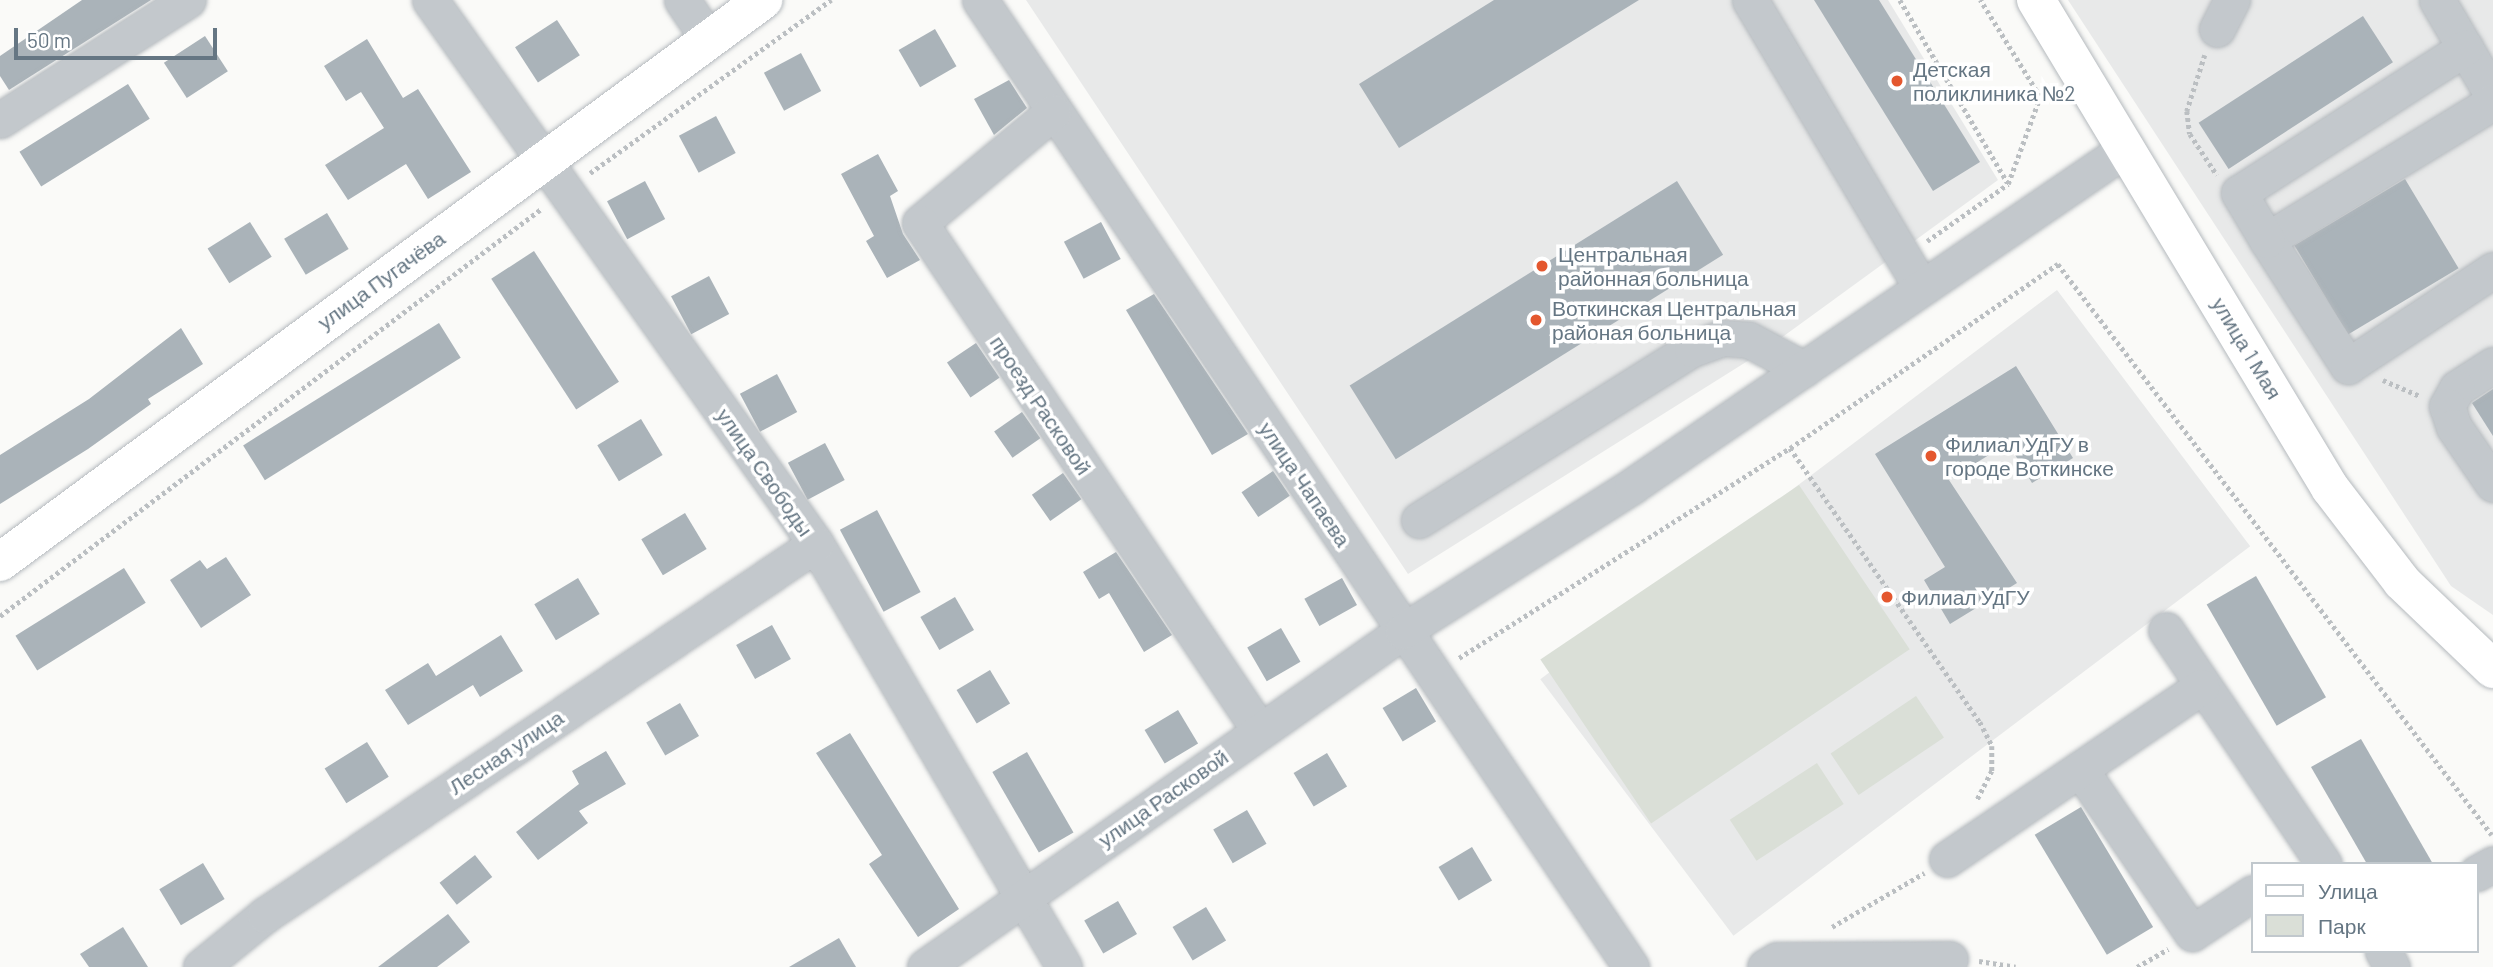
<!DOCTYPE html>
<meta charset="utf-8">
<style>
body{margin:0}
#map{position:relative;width:2493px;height:967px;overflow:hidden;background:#fafaf8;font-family:Barlow,sans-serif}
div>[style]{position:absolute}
.built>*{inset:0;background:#e8e9e9;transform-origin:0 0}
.green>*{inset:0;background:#dadfd7;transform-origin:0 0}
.building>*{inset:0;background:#aab3b9;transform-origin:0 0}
.path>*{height:4.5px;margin-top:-2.25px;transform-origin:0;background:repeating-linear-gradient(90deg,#bbbfc2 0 3.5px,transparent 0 7px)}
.roads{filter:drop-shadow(0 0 2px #b5babe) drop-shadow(0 0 2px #b5babe)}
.minor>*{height:35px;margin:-17.5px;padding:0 17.5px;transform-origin:17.5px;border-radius:17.5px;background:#c3c8cc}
.major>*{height:38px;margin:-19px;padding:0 19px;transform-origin:19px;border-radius:19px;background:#fff}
.dots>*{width:19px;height:19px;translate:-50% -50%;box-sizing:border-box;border:4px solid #fff;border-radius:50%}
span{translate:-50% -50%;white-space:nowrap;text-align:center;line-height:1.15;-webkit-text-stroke:7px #fff;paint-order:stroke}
.poi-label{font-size:21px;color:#657683}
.left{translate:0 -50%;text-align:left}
.street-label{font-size:21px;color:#657683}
.legend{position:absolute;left:2251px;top:862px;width:228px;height:91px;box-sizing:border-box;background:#fff;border:2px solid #c1c8cd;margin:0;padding:9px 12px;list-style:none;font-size:21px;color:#657683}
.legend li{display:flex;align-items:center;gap:14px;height:35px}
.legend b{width:35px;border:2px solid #c1c8cd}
.scale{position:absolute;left:14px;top:28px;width:203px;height:32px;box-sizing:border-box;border:4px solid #657683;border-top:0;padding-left:9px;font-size:21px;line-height:24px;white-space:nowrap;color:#657683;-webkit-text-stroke:5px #fff;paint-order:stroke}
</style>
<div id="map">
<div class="built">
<div style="clip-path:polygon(1026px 0,1888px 0,1998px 180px,1762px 352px,1408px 574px)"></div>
<div style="clip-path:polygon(2068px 0,2493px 0,2493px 615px,2451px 586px)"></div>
<div style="left:2057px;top:290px;width:321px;height:647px;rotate:53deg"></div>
</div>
<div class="green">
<div style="left:1799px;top:485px;width:198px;height:312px;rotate:56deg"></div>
<div style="left:1916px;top:696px;width:50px;height:103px;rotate:56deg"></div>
<div style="left:1817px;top:763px;width:49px;height:104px;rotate:57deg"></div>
</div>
<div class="building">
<div style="clip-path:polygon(82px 0,151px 0,9px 90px,0 76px,0 56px)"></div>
<div style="clip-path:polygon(1494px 0,1639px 0,1399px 148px,1359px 84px)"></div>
<div style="clip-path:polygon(1814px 0,1879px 0,1980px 162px,1933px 191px)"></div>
<div style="left:2363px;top:16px;width:55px;height:196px;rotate:57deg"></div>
<div style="left:557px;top:20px;width:42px;height:50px;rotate:57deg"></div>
<div style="left:935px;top:29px;width:43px;height:42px;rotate:60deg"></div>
<div style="left:205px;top:36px;width:42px;height:49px;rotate:57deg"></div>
<div style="clip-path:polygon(367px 39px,403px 98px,418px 89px,471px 172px,428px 199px,406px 164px,348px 200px,325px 165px,384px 128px,361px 92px,346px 101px,324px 66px)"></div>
<div style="left:801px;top:53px;width:43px;height:42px;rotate:62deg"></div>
<div style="clip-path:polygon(1009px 80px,1027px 108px,994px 135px,974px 99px)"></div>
<div style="left:128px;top:84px;width:41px;height:128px;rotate:58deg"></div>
<div style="left:716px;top:116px;width:42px;height:42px;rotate:62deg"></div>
<div style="clip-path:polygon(878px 154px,898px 191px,890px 196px,903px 234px,920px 260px,887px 278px,866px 241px,874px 236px,841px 174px)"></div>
<div style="left:2405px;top:179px;width:104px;height:129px;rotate:59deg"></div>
<div style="left:645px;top:181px;width:43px;height:43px;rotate:62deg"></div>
<div style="left:1677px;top:181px;width:87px;height:386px;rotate:58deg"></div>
<div style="left:327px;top:213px;width:42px;height:50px;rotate:59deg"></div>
<div style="left:250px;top:222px;width:41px;height:50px;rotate:58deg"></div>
<div style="left:1101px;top:222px;width:42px;height:42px;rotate:62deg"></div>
<div style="left:534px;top:251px;width:156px;height:51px;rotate:57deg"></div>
<div style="left:709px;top:276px;width:43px;height:43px;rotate:62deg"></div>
<div style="clip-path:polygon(1154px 294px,1248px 434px,1212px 455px,1126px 310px)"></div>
<div style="left:439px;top:323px;width:41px;height:231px;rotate:58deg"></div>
<div style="clip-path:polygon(181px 328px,203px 364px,148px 399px,151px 404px,88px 449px,0 504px,0 455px,89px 399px)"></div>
<div style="left:976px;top:343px;width:42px;height:35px;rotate:56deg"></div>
<div style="clip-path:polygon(2016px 366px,2073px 458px,2032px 483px,2008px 443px,1949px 480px,2017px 583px,1950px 624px,1924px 580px,1945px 567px,1875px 454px)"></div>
<div style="left:777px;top:374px;width:43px;height:42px;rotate:62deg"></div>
<div style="clip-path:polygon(2493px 389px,2493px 436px,2472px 403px)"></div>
<div style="left:1022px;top:412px;width:32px;height:34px;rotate:55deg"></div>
<div style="left:641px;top:419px;width:42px;height:51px;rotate:59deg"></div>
<div style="left:825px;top:443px;width:42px;height:42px;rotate:62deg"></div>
<div style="left:1273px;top:471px;width:30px;height:38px;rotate:56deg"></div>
<div style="left:1063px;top:473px;width:32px;height:38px;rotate:55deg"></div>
<div style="left:877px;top:510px;width:93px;height:42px;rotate:62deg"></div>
<div style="left:685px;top:513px;width:42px;height:51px;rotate:59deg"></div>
<div style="clip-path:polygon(1116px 552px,1172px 635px,1144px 652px,1109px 593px,1099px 599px,1083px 572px)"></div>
<div style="clip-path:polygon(226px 557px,251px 595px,201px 628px,170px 580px,200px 560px,207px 569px)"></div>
<div style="left:124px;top:568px;width:41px;height:128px;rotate:58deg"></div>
<div style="left:2256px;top:576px;width:140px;height:57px;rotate:60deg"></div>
<div style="left:578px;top:578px;width:42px;height:51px;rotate:59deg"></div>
<div style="left:1342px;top:578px;width:31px;height:43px;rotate:61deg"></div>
<div style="left:955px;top:597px;width:38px;height:40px;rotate:60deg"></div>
<div style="left:772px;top:625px;width:39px;height:41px;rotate:61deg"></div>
<div style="left:1281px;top:628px;width:39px;height:39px;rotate:60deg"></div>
<div style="clip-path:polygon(501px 635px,523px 671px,480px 697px,473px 685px,408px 725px,385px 690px,428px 663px,436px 676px)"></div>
<div style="left:990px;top:670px;width:39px;height:39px;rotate:59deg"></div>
<div style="left:1416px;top:688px;width:39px;height:39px;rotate:59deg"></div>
<div style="left:680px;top:703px;width:38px;height:39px;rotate:60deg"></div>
<div style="left:1178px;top:710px;width:39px;height:39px;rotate:59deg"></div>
<div style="clip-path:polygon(850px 733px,959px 909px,918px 937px,869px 864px,882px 855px,816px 753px)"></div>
<div style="clip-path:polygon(2361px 739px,2433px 864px,2367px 864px,2311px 767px)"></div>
<div style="left:367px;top:742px;width:41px;height:50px;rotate:58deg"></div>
<div style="clip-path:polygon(606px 751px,626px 784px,579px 811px,588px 823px,538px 860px,516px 832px,579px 784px,572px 771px)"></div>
<div style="left:1027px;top:752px;width:93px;height:40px;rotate:60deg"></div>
<div style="left:1327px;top:753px;width:39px;height:39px;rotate:59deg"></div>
<div style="left:2081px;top:807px;width:140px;height:54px;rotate:59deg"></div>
<div style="left:1247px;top:810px;width:39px;height:39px;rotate:60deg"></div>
<div style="left:1472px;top:847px;width:39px;height:39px;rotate:59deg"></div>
<div style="left:475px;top:855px;width:28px;height:45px;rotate:52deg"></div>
<div style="left:203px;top:863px;width:42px;height:51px;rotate:59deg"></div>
<div style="left:1118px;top:901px;width:38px;height:39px;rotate:60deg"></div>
<div style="left:1206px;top:907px;width:39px;height:39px;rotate:59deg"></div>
<div style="clip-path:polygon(448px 914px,470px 942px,437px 967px,378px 967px)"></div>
<div style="clip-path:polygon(123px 927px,148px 967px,89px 967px,80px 954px)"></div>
<div style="clip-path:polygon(839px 938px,856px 967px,789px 967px)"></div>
</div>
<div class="path">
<div style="left:1900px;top:0;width:212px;rotate:59.5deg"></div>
<div style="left:2205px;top:55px;width:59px;rotate:107.8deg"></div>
<div style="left:2187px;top:111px;width:23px;rotate:83deg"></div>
<div style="left:2190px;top:134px;width:49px;rotate:56.6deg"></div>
<div style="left:590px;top:173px;width:297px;rotate:-35.7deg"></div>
<div style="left:1927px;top:241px;width:99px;rotate:-35.1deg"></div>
<div style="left:2008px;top:184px;width:93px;rotate:-69.8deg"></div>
<div style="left:2040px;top:97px;width:114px;rotate:-121.7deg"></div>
<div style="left:2383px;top:380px;width:40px;rotate:23.4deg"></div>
<div style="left:1790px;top:448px;width:325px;rotate:-34.5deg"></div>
<div style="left:2058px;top:264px;width:717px;rotate:52.76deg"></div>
<div style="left:0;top:616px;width:677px;rotate:-36.95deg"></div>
<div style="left:1459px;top:658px;width:392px;rotate:-32.4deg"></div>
<div style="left:1790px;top:448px;width:333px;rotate:55.3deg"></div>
<div style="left:1980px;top:722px;width:27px;rotate:63deg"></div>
<div style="left:1992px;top:746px;width:25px;rotate:90deg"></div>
<div style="left:1992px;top:771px;width:34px;rotate:117deg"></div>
<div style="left:1832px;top:927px;width:107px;rotate:-30.4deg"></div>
<div style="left:1979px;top:961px;width:37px;rotate:9deg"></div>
<div style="left:2137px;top:967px;width:36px;rotate:-30deg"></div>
</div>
<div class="roads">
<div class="minor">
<div style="left:430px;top:0;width:667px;rotate:54.64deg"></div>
<div style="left:816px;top:544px;width:490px;rotate:59.6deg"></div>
<div style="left:682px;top:0;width:48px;rotate:56deg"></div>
<div style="left:980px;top:0;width:1166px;rotate:56.05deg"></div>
<div style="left:1750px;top:0;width:335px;rotate:59.2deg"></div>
<div style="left:2437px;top:0;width:111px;rotate:59.7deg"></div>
<div style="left:2217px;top:29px;width:33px;rotate:-63deg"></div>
<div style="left:2493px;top:102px;width:265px;rotate:148.6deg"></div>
<div style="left:2267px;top:240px;width:150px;rotate:57.3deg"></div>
<div style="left:2348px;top:366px;width:174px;rotate:-33.5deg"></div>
<div style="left:1053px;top:112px;width:173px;rotate:140.2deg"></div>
<div style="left:920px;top:223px;width:611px;rotate:56.21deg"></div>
<div style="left:0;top:120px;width:223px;rotate:-32.6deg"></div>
<div style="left:2267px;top:240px;width:55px;rotate:-120.8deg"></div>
<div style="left:2239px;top:193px;width:269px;rotate:-32.7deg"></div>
<div style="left:2493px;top:365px;width:43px;rotate:147.4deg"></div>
<div style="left:2457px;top:388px;width:21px;rotate:119deg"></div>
<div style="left:2447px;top:406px;width:22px;rotate:72deg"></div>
<div style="left:2454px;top:427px;width:69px;rotate:55.6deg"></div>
<div style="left:1419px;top:520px;width:322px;rotate:-32.1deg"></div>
<div style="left:1692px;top:349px;width:33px;rotate:-20deg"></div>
<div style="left:1723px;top:338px;width:26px;rotate:4deg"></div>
<div style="left:1749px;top:340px;width:62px;rotate:27.8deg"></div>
<div style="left:2166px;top:630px;width:282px;rotate:56deg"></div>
<div style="left:2080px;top:769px;width:199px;rotate:55.7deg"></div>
<div style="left:2192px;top:933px;width:73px;rotate:-33.3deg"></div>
<div style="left:1947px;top:859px;width:307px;rotate:-34.1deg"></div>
<div style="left:2477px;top:873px;width:18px;rotate:-29deg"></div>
<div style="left:2383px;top:951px;width:18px;rotate:61deg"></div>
<div style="left:201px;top:967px;width:82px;rotate:-39.1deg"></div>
<div style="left:265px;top:915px;width:664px;rotate:-33.95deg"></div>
<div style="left:925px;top:967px;width:584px;rotate:-35.1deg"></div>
<div style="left:1403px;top:631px;width:271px;rotate:-32.3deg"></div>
<div style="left:1632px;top:486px;width:599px;rotate:-34.33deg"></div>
<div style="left:1765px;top:967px;width:14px;rotate:-30deg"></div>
<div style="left:1777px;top:960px;width:173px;rotate:-0.3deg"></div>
</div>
<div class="major">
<div style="left:2036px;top:0;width:570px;rotate:58.93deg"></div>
<div style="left:2330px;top:488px;width:118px;rotate:52.5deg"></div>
<div style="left:2402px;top:582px;width:126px;rotate:43.7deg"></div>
<div style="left:0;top:562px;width:948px;rotate:-36.37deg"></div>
</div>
</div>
<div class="dots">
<div style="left:1897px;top:81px;background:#e4572e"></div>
<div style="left:1542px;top:266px;background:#e4572e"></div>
<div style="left:1536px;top:320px;background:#e4572e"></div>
<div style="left:1931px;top:456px;background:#e4572e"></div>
<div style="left:1887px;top:597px;background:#e4572e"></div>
</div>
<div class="poi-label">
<span class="left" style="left:1913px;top:81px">Детская<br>поликлиника №2</span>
<span class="left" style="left:1558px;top:266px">Центральная<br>районная больница</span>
<span class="left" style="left:1552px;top:320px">Воткинская Центральная<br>районая больница</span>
<span class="left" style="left:1945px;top:456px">Филиал УдГУ в<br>городе Воткинске</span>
<span class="left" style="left:1901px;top:597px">Филиал УдГУ</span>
</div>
<div class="street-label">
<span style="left:381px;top:280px;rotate:-36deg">улица Пугачёва</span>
<span style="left:2247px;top:348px;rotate:59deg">улица 1 Мая</span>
<span style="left:1041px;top:405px;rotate:56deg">проезд Расковой</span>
<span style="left:765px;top:472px;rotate:55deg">улица Свободы</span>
<span style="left:1305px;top:484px;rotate:56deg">улица Чапаева</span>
<span style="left:506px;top:752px;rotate:-34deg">Лесная улица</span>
<span style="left:1163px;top:798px;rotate:-35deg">улица Расковой</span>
</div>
<ul class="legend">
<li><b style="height:9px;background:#fff"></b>Улица</li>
<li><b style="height:19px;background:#dadfd7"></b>Парк</li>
</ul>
<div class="scale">50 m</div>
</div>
